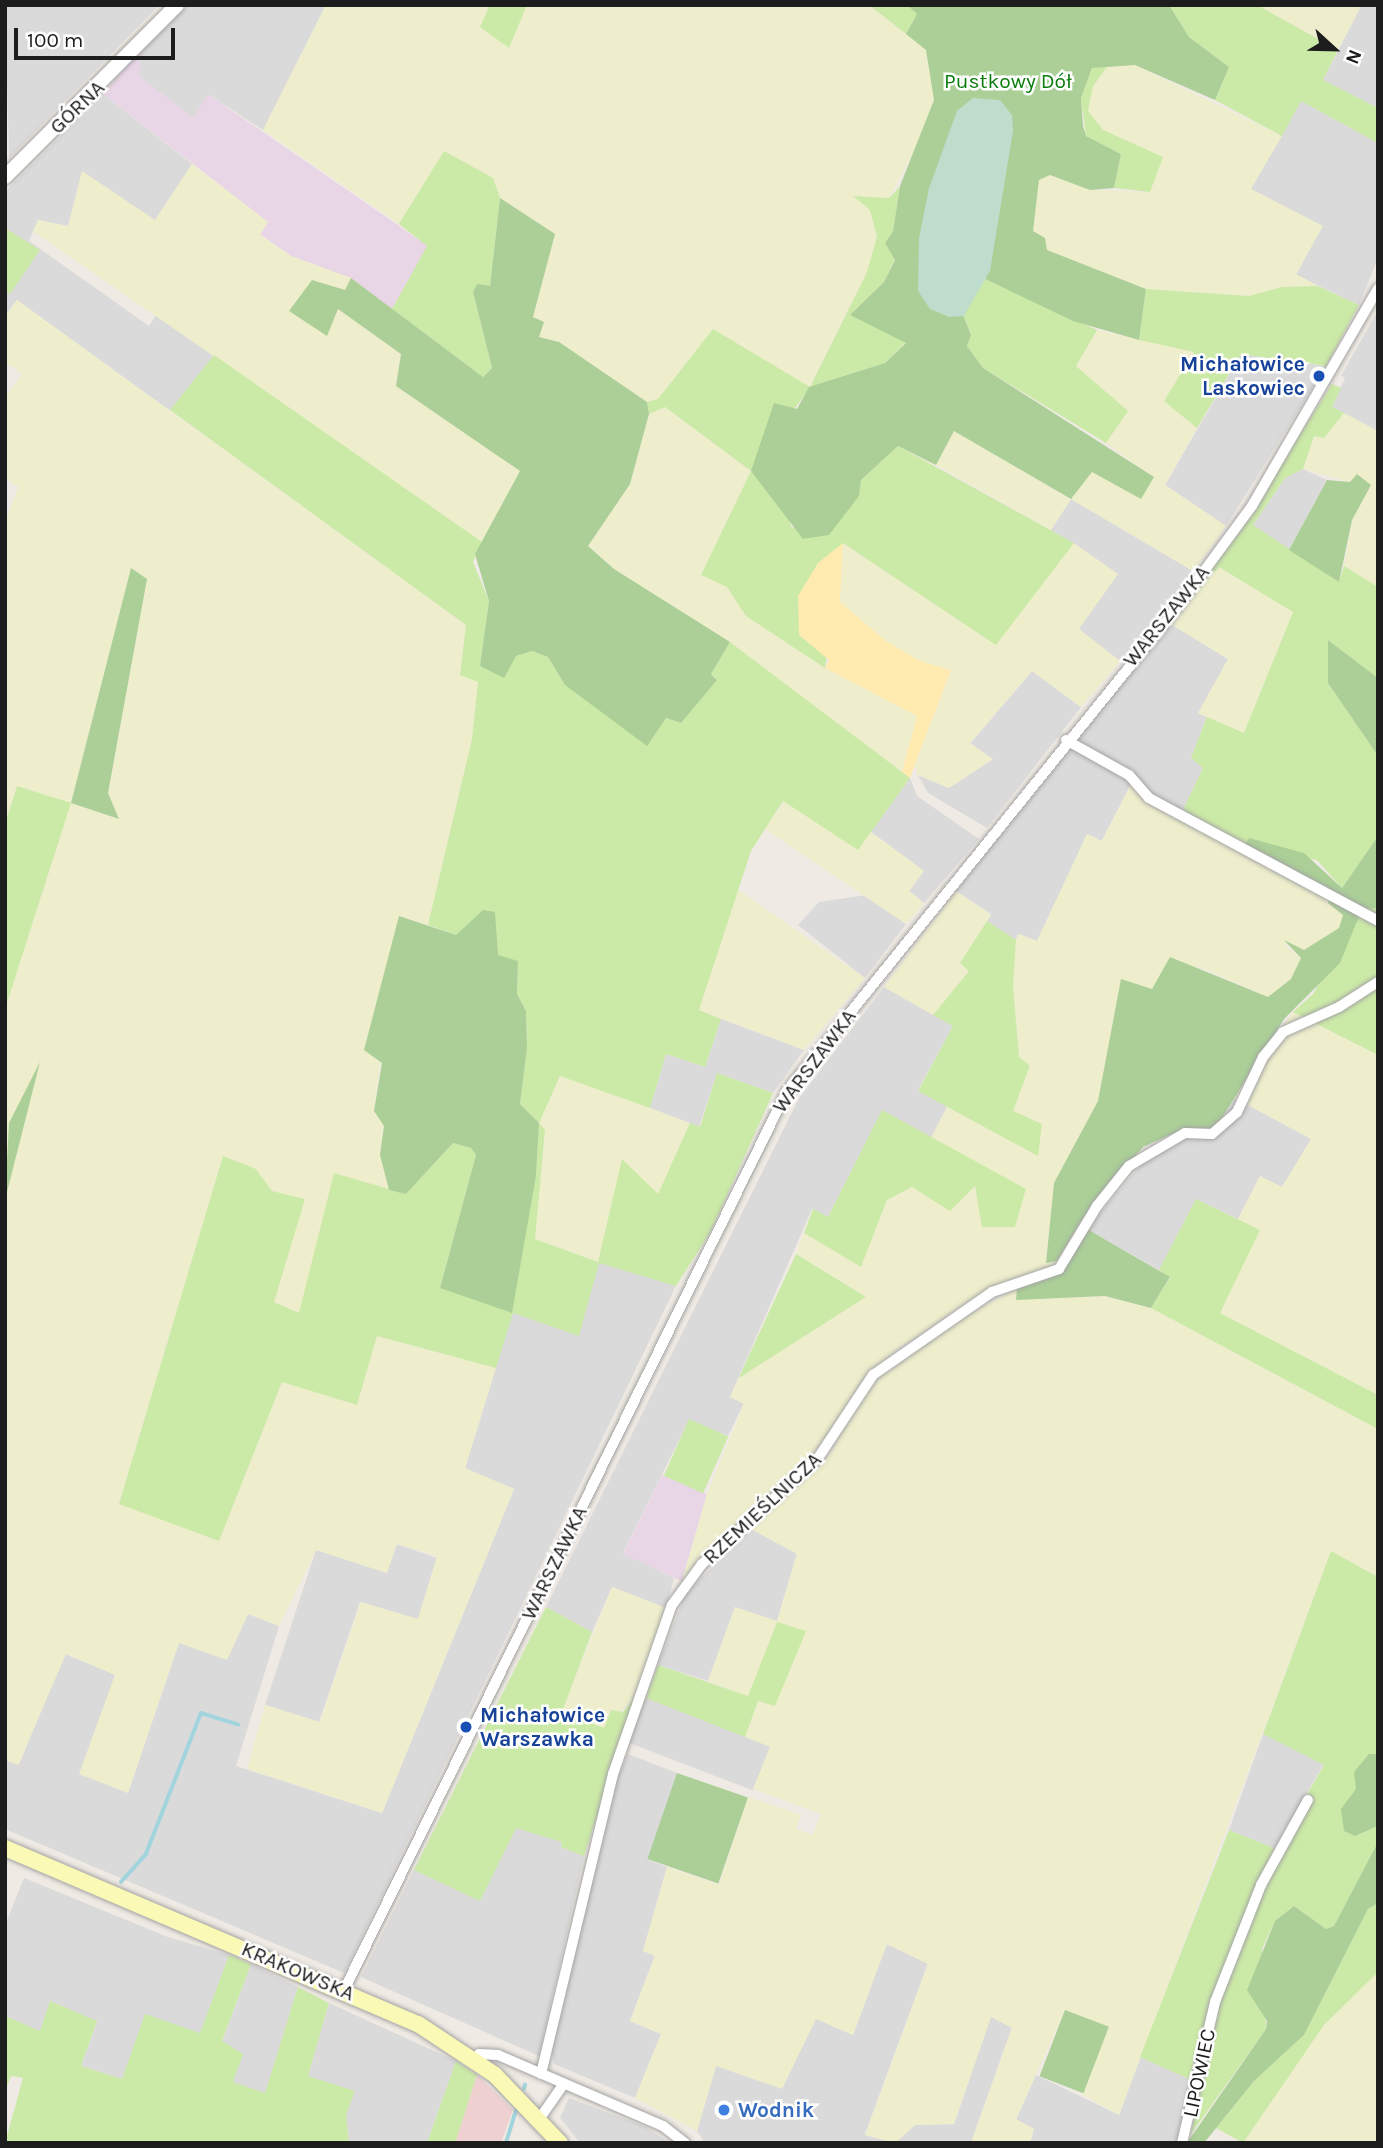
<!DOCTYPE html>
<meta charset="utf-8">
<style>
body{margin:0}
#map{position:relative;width:1383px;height:2148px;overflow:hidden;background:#efeae3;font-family:Karla,sans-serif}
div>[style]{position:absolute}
.residential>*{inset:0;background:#dbdada;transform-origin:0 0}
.commercial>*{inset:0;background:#f0d1d2}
.industrial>*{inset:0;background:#e8d5e5}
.farmland>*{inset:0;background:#eeeecd}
.grass>*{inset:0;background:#cceaa7;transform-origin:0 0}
.forest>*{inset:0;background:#abcf97;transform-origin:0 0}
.wetland>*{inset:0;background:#bfddcd}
.sand>*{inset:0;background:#ffeab0}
.stream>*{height:3.5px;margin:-1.75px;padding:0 1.75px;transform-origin:1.75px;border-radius:1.75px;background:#a2d4dd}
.roads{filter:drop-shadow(0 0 2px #a4a4a4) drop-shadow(0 0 2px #a4a4a4)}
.minor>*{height:10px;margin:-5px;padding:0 5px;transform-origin:5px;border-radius:5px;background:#fff}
.tertiary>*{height:14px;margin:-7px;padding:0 7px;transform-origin:7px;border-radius:7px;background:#fff}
.secondary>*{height:16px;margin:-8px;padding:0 8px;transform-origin:8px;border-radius:8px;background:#faf9b5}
.dots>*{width:19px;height:19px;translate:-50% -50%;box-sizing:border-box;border:4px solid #fff;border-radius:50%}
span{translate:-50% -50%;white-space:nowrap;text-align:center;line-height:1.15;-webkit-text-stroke:5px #fff;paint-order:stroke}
.park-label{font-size:21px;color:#0a7d0c}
.street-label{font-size:21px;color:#1d1d1d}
.transit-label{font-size:21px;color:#164399;font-weight:700}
.right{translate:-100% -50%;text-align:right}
.left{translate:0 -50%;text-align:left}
.shop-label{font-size:21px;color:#366cbe;font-weight:700}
.frame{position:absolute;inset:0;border:7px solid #1d1d1d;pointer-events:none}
.north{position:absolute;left:1299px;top:14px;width:70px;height:70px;-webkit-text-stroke:5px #fff;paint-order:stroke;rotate:112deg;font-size:19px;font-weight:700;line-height:28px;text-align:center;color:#1d1d1d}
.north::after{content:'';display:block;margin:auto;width:24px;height:32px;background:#1d1d1d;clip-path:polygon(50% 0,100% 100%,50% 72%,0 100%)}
.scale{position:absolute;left:14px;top:28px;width:161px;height:32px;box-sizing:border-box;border:4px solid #1d1d1d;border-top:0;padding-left:9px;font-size:21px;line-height:24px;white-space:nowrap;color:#1d1d1d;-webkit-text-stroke:5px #fff;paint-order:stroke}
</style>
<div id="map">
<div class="residential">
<div style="clip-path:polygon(5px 5px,159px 5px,9px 158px)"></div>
<div style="clip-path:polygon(188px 5px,326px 5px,263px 130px,208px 94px,194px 119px,138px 76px,142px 48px)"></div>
<div style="clip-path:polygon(1356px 5px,1378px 5px,1378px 108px,1323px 80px,1360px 8px)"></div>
<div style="clip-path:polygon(103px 94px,192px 164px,155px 221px,68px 226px,38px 220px,29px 241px,149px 326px,156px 315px,214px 355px,170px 411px,17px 300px,5px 316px,5px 192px)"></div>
<div style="clip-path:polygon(1301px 101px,1378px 143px,1378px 258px,1359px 305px,1296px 275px,1322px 226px,1250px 189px)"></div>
<div style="clip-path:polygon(1376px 314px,1378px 315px,1378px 431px,1332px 407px,1345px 378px,1341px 376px)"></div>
<div style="clip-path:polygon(1241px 354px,1326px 366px,1226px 526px,1165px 485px)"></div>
<div style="clip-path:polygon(1303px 469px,1327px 480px,1289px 550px,1253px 525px,1285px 478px)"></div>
<div style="clip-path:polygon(1071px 499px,1193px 571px,1120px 661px,1078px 630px,1074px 543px,1051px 530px)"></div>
<div style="clip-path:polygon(1169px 623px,1228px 659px,1199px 713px,1207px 717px,1191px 758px,1203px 768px,1181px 814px,1132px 782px,1101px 842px,1087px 835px,1037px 941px,1019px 934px,1016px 940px,987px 921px,991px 914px,956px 891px)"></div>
<div style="clip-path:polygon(1032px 671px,1081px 707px,987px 828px,928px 793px,918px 775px,949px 788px,992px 759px,970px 744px)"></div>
<div style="clip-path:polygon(910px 778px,917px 796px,979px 839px,924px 903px,909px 891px,924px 871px,871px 832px)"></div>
<div style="clip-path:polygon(867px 895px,906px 924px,865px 978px,798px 925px,819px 902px)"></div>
<div style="clip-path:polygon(884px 987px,953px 1026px,918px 1090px,947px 1107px,931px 1138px,882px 1111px,828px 1217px,812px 1209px,730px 1397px,744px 1403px,728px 1436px,689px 1420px,623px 1553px,674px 1578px,666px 1608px,612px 1587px,592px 1632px,546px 1607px,799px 1098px)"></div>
<div style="clip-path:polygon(721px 1019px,804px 1050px,773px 1093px,717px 1073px,699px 1127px,650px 1108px,666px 1054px,705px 1067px)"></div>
<div style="clip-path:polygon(1235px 1098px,1312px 1139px,1282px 1187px,1260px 1177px,1238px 1219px,1196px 1199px,1159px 1270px,1087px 1229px,1150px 1154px,1186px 1138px,1211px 1136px)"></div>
<div style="clip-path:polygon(599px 1262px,676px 1286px,344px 1973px,5px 1829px,5px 1760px,19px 1764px,65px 1654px,116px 1675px,80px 1774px,128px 1793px,179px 1642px,227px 1659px,248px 1614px,279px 1626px,236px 1766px,382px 1813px,514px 1489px,465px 1469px,512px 1313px)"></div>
<div style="clip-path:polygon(751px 1529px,797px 1553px,777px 1621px,735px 1607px,708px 1681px,658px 1665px,686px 1593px)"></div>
<div style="clip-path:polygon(396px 1544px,437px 1558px,418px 1619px,360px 1602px,319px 1722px,265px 1705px,316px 1550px,387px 1573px)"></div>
<div style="left:646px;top:1698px;width:134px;height:48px;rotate:21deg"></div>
<div style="clip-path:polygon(1263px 1734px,1324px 1764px,1274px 1848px,1229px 1830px)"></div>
<div style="clip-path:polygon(628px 1754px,677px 1773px,649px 1860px,667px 1867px,643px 1951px,655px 1955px,630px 2021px,661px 2034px,635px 2098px,554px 2064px,551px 2048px,615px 1784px)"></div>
<div style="clip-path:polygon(516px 1827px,563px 1842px,561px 1847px,584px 1856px,539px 2056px,361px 1977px,414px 1870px,480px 1901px)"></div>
<div style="clip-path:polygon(24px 1878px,168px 1937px,229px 1955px,200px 2034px,122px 2079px,81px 2066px,97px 2022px,51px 2001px,40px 2032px,5px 2016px,5px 1925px)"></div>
<div style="clip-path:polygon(886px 1944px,928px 1963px,865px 2134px,893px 2143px,705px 2143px,697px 2131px,716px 2066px,816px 2018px,853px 2035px)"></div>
<div style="clip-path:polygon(251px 1964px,298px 1987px,265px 2094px,233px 2082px,222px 2042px)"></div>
<div style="clip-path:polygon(329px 2003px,456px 2061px,427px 2143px,349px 2143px,346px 2115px,308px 2076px)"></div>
<div style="clip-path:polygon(991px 2016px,1012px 2027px,971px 2143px,895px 2143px,915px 2125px,954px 2124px)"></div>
<div style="clip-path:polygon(1140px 2057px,1189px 2079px,1179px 2143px,1030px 2143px,1034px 2129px,1016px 2120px,1036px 2075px,1119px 2115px)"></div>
<div style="clip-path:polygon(569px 2098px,646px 2127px,670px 2143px,580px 2143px,560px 2118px)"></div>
</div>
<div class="commercial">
<div style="clip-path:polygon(477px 2075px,513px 2110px,501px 2143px,455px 2143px)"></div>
</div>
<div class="industrial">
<div style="clip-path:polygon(142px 48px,139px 76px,193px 118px,208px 94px,428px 246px,392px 309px,351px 278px,291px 256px,260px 234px,268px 222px,103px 94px)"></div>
<div style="clip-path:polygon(662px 1475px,707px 1494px,682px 1581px,623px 1554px)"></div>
</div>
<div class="farmland">
<div style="clip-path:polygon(326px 5px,490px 5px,481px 27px,509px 48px,527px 5px,869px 5px,906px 34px,926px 49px,934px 100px,928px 126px,889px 198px,854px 197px,870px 210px,877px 237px,867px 272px,809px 387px,713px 329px,658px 399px,647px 402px,559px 342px,539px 337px,533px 318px,555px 234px,500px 198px,493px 178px,444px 151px,399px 224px,263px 130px)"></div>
<div style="clip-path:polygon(1257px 5px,1356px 5px,1360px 8px,1338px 50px)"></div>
<div style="clip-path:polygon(1110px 63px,1135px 65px,1282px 136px,1251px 189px,1323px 226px,1296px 274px,1318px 286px,1282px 287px,1249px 296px,1146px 289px,1047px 250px,1033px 231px,1039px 179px,1050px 175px,1090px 190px,1149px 192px,1163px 157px,1103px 130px,1088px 111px,1093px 86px)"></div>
<div style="clip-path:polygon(192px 164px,268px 222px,260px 235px,291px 256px,351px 278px,337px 308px,401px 354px,396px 386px,521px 471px,482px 542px,33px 231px,38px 220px,68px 226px,82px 171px,155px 220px)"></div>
<div style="clip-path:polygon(evenodd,17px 300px,466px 625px,460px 675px,478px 681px,472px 739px,428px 925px,399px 916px,374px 1111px,384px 1126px,380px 1155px,389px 1190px,334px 1174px,300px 1313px,274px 1302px,304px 1200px,272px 1191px,256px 1169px,223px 1156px,119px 1503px,219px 1541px,282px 1382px,377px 1336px,496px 1368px,465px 1468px,514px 1489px,382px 1813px,247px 1769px,265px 1705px,320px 1722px,361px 1602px,418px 1619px,437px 1556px,397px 1544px,387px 1573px,316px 1550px,279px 1626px,248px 1614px,227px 1660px,179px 1643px,128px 1793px,79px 1774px,115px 1675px,66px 1654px,18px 1765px,5px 1760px,5px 1009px,71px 803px,17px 786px,5px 824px,5px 523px,18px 487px,5px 478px,5px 398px,22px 374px,5px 362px,5px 316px,17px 300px,132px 568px,147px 579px,108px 794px,118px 819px,71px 803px,132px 568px)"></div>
<div style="clip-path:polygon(1097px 330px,1194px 352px,1164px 401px,1197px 428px,1165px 485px,1226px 526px,1193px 571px,1071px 499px,1051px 530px,936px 465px,954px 431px,1070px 499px,1091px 472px,1153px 477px,1106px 443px,1128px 411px,1076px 366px)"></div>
<div style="clip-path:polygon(665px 407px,751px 471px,701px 575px,727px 587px,746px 616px,825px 668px,917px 716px,902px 772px,730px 642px,614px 569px,588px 546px,630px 484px,649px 414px)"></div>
<div style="clip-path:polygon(1344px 413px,1378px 431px,1378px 587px,1344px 566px,1352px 520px,1370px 485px,1358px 474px,1350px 482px,1303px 469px,1314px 435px,1324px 438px)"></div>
<div style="clip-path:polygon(843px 543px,969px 626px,1024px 606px,1074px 543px,1118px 574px,1079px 629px,1120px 661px,1081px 707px,1032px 671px,970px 743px,993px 759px,949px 788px,918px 775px,915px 767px,951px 670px,920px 661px,886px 641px,840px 602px)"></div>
<div style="clip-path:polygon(1219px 567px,1293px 612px,1244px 733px,1198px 713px,1228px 659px,1169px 623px)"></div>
<div style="clip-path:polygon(1132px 782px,1328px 893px,1328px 903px,1343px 914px,1339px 928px,1304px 950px,1283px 944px,1301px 958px,1291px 979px,1268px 997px,1199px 967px,1152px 989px,1121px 980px,1098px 1101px,1054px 1184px,1046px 1262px,1057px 1261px,1052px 1268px,979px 1294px,892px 1353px,857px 1388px,823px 1446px,682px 1581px,707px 1494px,744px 1404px,730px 1397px,739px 1378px,866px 1297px,796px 1254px,804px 1233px,861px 1266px,887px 1200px,912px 1187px,1026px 1189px,931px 1138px,947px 1107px,1038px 1156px,1013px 1111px,1030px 1067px,1019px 1057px,1013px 986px,1016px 940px,1018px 934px,1037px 941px,1087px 834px,1102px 841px)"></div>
<div style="clip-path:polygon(784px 801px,858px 850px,871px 832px,924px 871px,909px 891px,924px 903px,906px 924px,765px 829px)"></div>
<div style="clip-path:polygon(737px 889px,865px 978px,804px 1050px,699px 1010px)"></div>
<div style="clip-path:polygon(956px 891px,991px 915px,960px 963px,969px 971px,933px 1015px,884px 987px)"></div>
<div style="clip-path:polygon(1293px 1012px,1378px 1055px,1378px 1395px,1219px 1313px,1260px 1230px,1238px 1219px,1260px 1176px,1282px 1187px,1311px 1139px,1235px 1098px)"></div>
<div style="clip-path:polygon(561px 1075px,690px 1123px,658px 1195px,622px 1160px,599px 1262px,535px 1239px,545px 1130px,539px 1123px)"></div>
<div style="clip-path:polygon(1017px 1288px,1016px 1300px,1105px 1296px,1151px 1308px,1378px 1429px,1378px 1577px,1331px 1551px,1119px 2115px,1081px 2094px,1109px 2027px,1065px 2010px,1016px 2119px,1034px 2129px,1030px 2143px,971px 2143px,1012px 2028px,991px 2017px,954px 2124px,915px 2125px,895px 2143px,865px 2135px,928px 1964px,887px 1944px,853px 2035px,816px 2019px,782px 2089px,716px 2066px,697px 2131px,635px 2098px,661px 2034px,630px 2021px,655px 1956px,643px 1951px,667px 1867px,719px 1885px,748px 1797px,801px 1815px,796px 1829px,813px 1835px,821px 1814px,753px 1789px,770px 1747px,745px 1737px,758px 1701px,775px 1706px,777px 1622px,748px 1696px,708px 1681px,735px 1607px,777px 1621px,797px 1554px,751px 1529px,832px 1452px,854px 1408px,880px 1377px,942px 1329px)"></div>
<div style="clip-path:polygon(612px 1587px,666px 1608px,636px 1695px,605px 1729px,561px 1712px)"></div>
<div style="clip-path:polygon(1378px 1972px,1378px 2143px,1243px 2143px,1324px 2025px)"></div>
</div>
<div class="grass">
<div style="clip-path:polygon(490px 5px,527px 5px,509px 48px,480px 27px)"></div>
<div style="clip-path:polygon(869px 5px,907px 5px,917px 14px,906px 34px)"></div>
<div style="clip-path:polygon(1169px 5px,1257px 5px,1338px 50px,1323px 80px,1378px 108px,1378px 143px,1301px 101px,1282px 136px,1215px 100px,1229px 67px,1189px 37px)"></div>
<div style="clip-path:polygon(1110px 63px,1093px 86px,1088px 111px,1103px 130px,1163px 157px,1150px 192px,1114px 188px,1121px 154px,1086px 136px,1081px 98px,1092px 68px)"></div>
<div style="clip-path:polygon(444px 151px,493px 178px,500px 198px,490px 286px,473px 292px,492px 368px,483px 377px,392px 309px,427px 246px,399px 224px)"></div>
<div style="clip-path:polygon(900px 186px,893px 231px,885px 243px,895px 259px,884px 282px,850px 315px,906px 342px,885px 363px,810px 387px,751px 471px,786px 512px,792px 528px,859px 496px,861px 480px,898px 446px,1074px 543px,996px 645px,843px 543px,825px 668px,746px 616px,727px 587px,701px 575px,751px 471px,665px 407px,649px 414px,647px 402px,658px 399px,713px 329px,810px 387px,867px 272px,877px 237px,870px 210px,853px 196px,889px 198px)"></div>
<div style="clip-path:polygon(5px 228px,40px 250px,10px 294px,5px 291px)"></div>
<div style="clip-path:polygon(978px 276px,1097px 330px,1076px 366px,1128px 411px,1106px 443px,983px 368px,967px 346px,971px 334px,958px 302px)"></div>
<div style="clip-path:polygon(1318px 286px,1359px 305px,1326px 366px,1241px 354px,1197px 428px,1164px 401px,1194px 352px,1139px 340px,1146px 289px,1249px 296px,1282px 287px)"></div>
<div style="clip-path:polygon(214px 355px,482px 542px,473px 562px,489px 601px,480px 667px,532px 651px,548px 657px,565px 685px,681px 723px,717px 679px,711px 674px,730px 642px,910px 778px,858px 850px,783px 801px,751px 851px,699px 1010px,721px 1019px,705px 1067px,666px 1054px,650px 1108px,560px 1076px,539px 1123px,545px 1130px,535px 1239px,598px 1262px,622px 1159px,658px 1194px,690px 1123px,700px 1127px,717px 1073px,773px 1093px,711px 1231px,676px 1286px,599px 1263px,579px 1336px,513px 1313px,496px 1368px,377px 1336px,357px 1405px,282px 1382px,219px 1541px,119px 1504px,223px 1156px,256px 1169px,272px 1191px,305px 1199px,274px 1302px,299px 1313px,334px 1173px,406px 1194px,453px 1143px,471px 1148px,476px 1155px,440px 1288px,522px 1238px,536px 1176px,539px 1123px,520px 1104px,527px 1048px,526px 1011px,517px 994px,518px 962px,497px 956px,483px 911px,456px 935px,428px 925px,472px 739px,478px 682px,460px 675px,466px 625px,170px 410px)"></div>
<div style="clip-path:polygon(1332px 384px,1341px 388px,1332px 407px,1344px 413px,1324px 438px,1314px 436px,1303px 469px,1285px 478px,1253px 525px,1339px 582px,1344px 566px,1378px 587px,1378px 678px,1328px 640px,1328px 683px,1378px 756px,1378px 836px,1342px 888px,1317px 860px,1244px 847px,1181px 814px,1203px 768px,1191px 758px,1207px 717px,1244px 733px,1293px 612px,1219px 567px,1169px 623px,1247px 519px)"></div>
<div style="clip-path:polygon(17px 786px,71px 803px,5px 1009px,5px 824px)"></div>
<div style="clip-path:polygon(1378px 908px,1378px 1055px,1293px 1012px,1313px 994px,1362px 909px)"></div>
<div style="clip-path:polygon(987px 921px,1016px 940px,1013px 986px,1019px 1057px,1030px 1066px,1013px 1111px,1042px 1124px,1038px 1156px,918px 1091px,953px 1026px,933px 1015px,969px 971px,960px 963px)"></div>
<div style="clip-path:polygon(882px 1110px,1026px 1189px,1015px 1227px,982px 1227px,975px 1186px,950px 1211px,912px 1187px,887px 1200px,861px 1267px,804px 1233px,813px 1209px,828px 1217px)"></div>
<div style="clip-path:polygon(1196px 1199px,1260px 1230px,1220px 1313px,1378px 1395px,1378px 1429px,1151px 1308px,1170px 1278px,1159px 1270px)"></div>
<div style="clip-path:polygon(796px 1254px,866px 1297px,739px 1378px,745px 1364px)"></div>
<div style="left:689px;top:1419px;width:43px;height:62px;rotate:24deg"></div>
<div style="clip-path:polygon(1331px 1551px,1378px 1577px,1378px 1754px,1369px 1754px,1356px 1789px,1355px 1836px,1378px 1826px,1378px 1842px,1334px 1926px,1326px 1929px,1294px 1906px,1275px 1921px,1262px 1949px,1266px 2029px,1191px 2134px,1214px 2016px,1265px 1888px,1314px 1799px,1307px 1794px,1324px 1765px,1263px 1734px)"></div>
<div style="clip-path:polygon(546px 1607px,592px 1632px,562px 1712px,604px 1728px,611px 1710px,623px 1712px,636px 1695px,584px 1856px,561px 1847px,562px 1842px,516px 1828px,480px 1901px,414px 1870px)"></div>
<div style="clip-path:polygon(777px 1622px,806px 1631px,775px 1706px,758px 1701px,745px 1737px,646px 1698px,658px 1665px,748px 1696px)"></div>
<div style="clip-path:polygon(1229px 1830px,1274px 1848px,1210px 2006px,1189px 2079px,1140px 2057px)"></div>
<div style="clip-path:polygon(1378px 1903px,1378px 1972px,1324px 2025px,1243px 2143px,1216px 2128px,1254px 2081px,1304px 2035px,1368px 1909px)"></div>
<div style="clip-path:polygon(229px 1955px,251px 1964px,222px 2041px,243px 2054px,233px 2082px,265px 2093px,298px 1987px,329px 2003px,308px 2076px,355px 2091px,346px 2115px,349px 2143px,5px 2143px,23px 2078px,11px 2076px,5px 2092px,5px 2016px,40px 2031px,50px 2001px,97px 2021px,81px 2066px,122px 2079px,145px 2014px,200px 2033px)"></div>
<div style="clip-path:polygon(456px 2061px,477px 2075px,455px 2143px,427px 2143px)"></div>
</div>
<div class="forest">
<div style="clip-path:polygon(907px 5px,1169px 5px,1189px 37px,1229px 67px,1215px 100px,1135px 65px,1092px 68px,1081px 98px,1083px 126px,1086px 136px,1121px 154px,1114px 188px,1090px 190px,1050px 175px,1039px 180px,1033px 231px,1045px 238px,1047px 250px,1146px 289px,1139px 340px,1073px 321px,979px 276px,958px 302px,971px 335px,967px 346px,983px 368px,1154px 477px,1141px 499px,1092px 472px,1071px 499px,954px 431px,936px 465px,898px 446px,861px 480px,859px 496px,829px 535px,803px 539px,751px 471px,774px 403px,797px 409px,809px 387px,885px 363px,906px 343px,850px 315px,884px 282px,895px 260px,885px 243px,893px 231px,900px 186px,934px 100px,926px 50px,906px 34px,917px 14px)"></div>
<div style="clip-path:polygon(500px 198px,555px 234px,533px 317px,544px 322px,539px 337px,559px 342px,647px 402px,649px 414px,630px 484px,588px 546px,614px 569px,730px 642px,711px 674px,717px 680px,681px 723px,666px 718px,647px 746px,565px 685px,548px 657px,532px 651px,516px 656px,504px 678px,480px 666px,489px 601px,475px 554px,520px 471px,396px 386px,401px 354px,338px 309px,327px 336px,289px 311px,312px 280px,345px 290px,351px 278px,483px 377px,492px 368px,473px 292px,477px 284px,490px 286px)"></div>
<div style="clip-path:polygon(1357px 474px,1371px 485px,1352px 520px,1339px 582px,1289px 550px,1327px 480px,1350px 482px)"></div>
<div style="clip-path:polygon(131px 568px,147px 579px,108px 793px,119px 819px,71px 803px)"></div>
<div style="clip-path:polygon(1328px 640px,1378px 678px,1378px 756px,1328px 683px)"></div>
<div style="clip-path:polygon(1378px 836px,1378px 908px,1362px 909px,1340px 963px,1284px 1019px,1215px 1129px,1185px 1128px,1143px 1147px,1083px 1218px,1057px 1261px,1046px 1263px,1054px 1183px,1098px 1101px,1121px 979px,1152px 989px,1170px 957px,1268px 997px,1291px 979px,1301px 958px,1284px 940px,1304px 950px,1339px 928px,1343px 915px,1328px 903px,1328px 893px,1244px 847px,1249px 838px,1304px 853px,1342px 888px)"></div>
<div style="clip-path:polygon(483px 910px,495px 912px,498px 955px,518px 961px,517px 994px,526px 1011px,527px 1048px,520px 1104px,539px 1123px,536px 1176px,512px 1313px,440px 1288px,476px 1155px,471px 1148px,453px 1143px,406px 1194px,389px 1190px,380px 1155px,384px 1126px,374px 1111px,382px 1063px,364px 1050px,399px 916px,456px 935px)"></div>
<div style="clip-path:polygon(40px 1062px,5px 1200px,9px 1123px)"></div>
<div style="clip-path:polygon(1087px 1229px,1170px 1277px,1151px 1308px,1105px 1296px,1016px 1300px,1017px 1288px,1061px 1273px)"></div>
<div style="clip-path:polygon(1369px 1754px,1378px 1754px,1378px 1826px,1355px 1836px,1344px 1831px,1341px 1809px,1356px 1789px,1354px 1772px)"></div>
<div style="left:677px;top:1773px;width:75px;height:91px;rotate:19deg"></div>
<div style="clip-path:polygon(1378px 1842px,1378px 1903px,1368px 1909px,1304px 2035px,1254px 2081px,1204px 2143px,1187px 2143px,1266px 2029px,1267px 2021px,1247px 1990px,1275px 1921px,1294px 1906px,1326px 1929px,1334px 1926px)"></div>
<div style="left:1065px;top:2010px;width:47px;height:71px;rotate:21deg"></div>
</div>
<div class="wetland">
<div style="clip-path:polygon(973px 98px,1000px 100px,1012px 115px,1013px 131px,990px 271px,964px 316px,949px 317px,930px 309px,918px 291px,919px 238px,929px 188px,957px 111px)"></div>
</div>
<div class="sand">
<div style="clip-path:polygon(843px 543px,840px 602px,886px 641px,920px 661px,951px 670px,910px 778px,902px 772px,917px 716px,825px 668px,829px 660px,799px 635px,798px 596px,818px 563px)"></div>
</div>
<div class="stream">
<div style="left:121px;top:1882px;width:38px;rotate:-48deg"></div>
<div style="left:146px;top:1854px;width:151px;rotate:-68.7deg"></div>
<div style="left:201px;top:1713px;width:39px;rotate:17deg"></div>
<div style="left:524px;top:2089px;width:4px;rotate:-76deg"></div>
<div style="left:506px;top:2143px;width:34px;rotate:-73deg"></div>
</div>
<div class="roads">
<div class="minor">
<div style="left:1066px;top:740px;width:72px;rotate:29.1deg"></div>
<div style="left:1129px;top:775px;width:30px;rotate:49deg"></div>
<div style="left:1149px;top:798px;width:260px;rotate:28.2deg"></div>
<div style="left:344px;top:1990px;width:1002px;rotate:-63.77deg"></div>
<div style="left:787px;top:1091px;width:621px;rotate:-51.08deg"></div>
<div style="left:1177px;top:608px;width:127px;rotate:-53.7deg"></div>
<div style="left:1252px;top:506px;width:251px;rotate:-59.9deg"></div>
<div style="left:475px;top:2060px;width:7px;rotate:-56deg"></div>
<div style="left:479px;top:2054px;width:19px;rotate:3deg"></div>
<div style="left:498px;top:2055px;width:180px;rotate:23.3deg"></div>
<div style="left:663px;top:2126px;width:28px;rotate:38deg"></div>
<div style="left:541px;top:2074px;width:309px;rotate:-76.5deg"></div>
<div style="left:613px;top:1774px;width:179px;rotate:-70.8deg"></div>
<div style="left:672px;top:1605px;width:51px;rotate:-53.8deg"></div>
<div style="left:702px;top:1564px;width:157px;rotate:-42.4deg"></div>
<div style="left:818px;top:1458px;width:100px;rotate:-56.5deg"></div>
<div style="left:873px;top:1375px;width:145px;rotate:-34.9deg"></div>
<div style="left:992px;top:1292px;width:71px;rotate:-18.9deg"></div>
<div style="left:1059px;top:1269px;width:74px;rotate:-58.9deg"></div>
<div style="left:1097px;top:1206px;width:51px;rotate:-51.3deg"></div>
<div style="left:1129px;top:1166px;width:65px;rotate:-30.5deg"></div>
<div style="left:1185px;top:1133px;width:27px;rotate:2deg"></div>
<div style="left:1212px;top:1134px;width:33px;rotate:-41deg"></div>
<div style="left:1237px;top:1112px;width:61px;rotate:-64.7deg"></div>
<div style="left:1263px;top:1057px;width:32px;rotate:-51deg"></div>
<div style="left:1283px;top:1032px;width:61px;rotate:-24.1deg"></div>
<div style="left:1339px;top:1007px;width:46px;rotate:-32.7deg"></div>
<div style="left:540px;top:2118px;width:40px;rotate:-55.1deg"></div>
<div style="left:1182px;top:2143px;width:145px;rotate:-76.8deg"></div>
<div style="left:1215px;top:2002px;width:126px;rotate:-68.5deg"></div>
<div style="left:1261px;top:1885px;width:97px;rotate:-61.1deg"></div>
</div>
<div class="tertiary">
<div style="left:5px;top:177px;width:243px;rotate:-45deg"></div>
</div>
<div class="secondary">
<div style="left:5px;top:1848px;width:449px;rotate:23.1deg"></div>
<div style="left:418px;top:2024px;width:92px;rotate:33.5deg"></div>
<div style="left:495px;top:2075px;width:94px;rotate:46.3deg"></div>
</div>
</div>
<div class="dots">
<div style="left:1319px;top:376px;background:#1a4fb4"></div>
<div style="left:466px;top:1727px;background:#1a4fb4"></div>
<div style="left:724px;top:2110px;background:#3f7fe0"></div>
</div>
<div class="park-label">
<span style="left:1008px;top:81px">Pustkowy Dół</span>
</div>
<div class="street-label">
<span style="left:77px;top:107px;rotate:-44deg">GÓRNA</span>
<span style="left:1166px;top:616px;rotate:-51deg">WARSZAWKA</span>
<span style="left:814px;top:1061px;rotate:-53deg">WARSZAWKA</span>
<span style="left:762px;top:1508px;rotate:-43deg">RZEMIEŚLNICZA</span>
<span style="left:554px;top:1563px;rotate:-64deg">WARSZAWKA</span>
<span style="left:298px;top:1971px;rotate:23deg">KRAKOWSKA</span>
<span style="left:1199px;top:2073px;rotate:-78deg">LIPOWIEC</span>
</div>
<div class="transit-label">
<span class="right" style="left:1305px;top:376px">Michałowice<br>Laskowiec</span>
<span class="left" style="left:480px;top:1727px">Michałowice<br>Warszawka</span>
</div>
<div class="shop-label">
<span class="left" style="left:738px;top:2110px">Wodnik</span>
</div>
<div class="frame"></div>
<div class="north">N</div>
<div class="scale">100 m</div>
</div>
